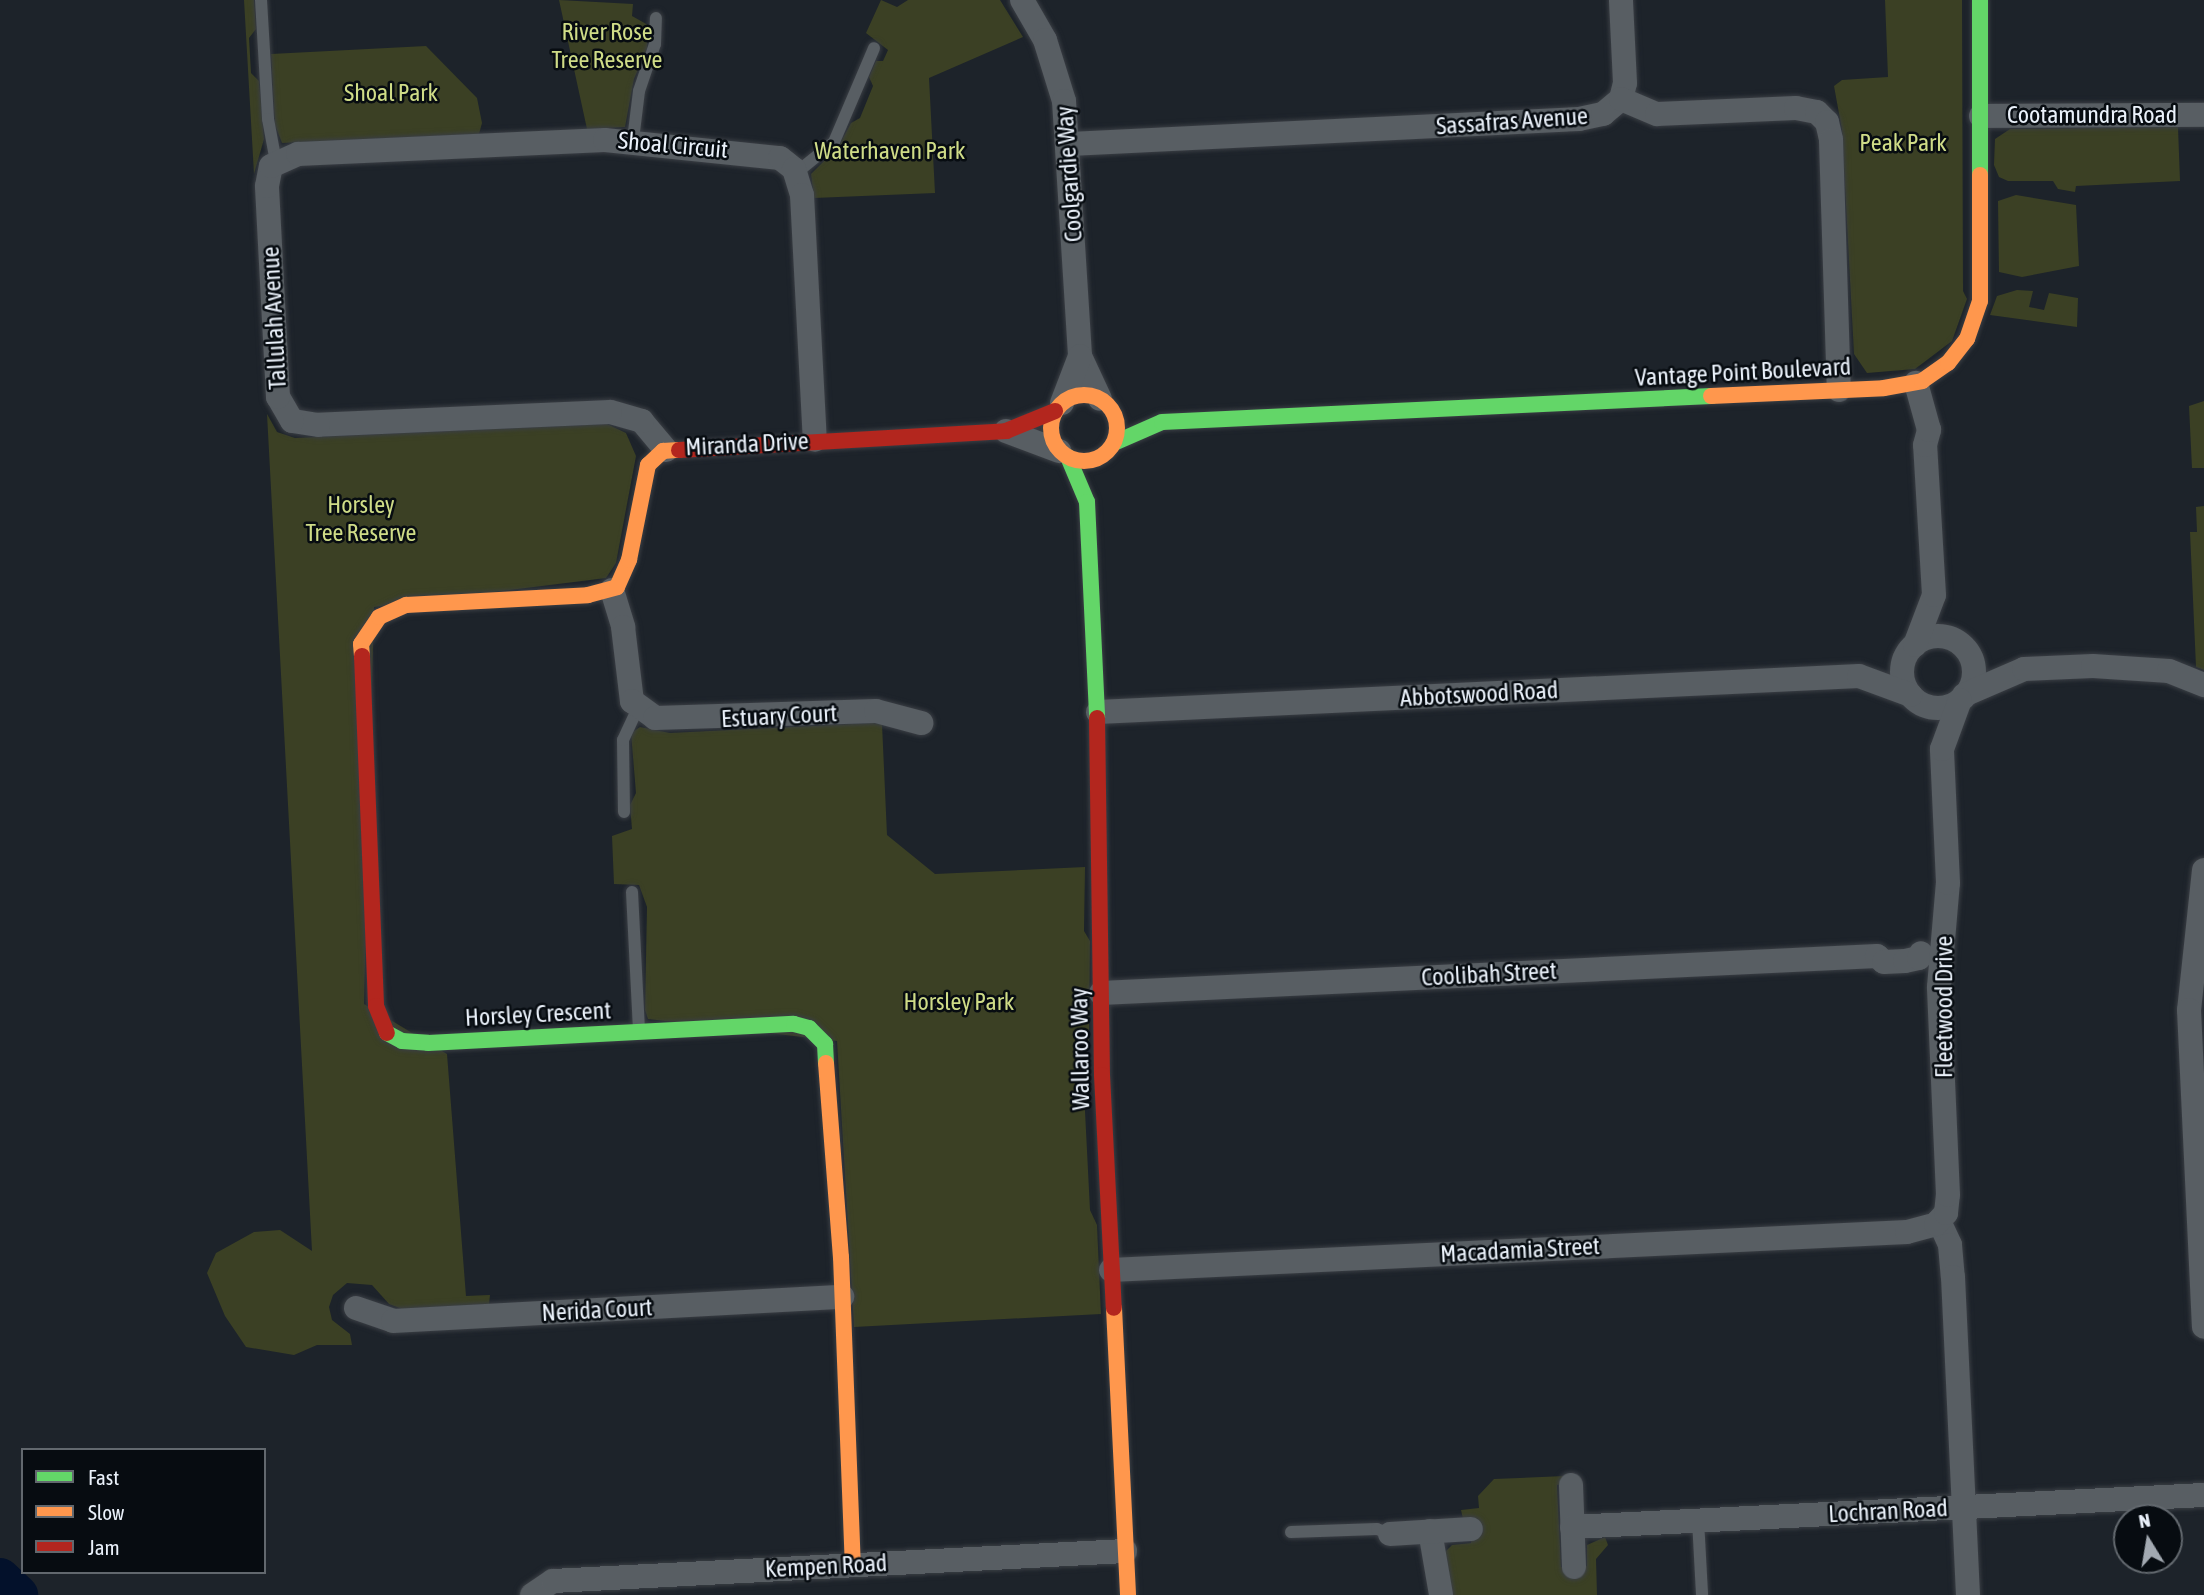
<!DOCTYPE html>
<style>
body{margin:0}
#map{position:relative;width:2204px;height:1595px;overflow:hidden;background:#1d232a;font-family:"Asap Condensed",sans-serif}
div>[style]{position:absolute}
.green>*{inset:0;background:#3b4024}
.river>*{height:40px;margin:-20px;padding:0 20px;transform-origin:20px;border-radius:20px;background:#03112b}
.roads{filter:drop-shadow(0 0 2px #3a3e44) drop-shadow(0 0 2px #3a3e44)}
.lane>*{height:12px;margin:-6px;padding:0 6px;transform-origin:6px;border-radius:6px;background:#585e63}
.street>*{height:24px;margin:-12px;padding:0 12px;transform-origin:12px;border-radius:12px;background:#585e63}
.street>.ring{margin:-12px;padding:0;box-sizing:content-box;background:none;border:24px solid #585e63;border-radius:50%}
.fast>*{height:16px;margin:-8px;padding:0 8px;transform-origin:8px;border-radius:8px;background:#63d668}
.slow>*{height:16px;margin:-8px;padding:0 8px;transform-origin:8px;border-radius:8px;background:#ff974d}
.slow>.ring{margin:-8px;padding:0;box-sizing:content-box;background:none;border:16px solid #ff974d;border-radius:50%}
.jam>*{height:16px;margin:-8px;padding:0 8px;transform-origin:8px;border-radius:8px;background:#b3261e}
span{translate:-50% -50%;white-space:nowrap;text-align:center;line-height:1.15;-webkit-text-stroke:5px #070c11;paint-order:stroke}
.park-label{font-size:24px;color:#cfdc87}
.street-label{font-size:24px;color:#eaf1fa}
.legend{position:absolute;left:21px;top:1448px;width:245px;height:126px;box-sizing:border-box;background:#070c11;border:2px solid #62686e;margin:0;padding:9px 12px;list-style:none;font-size:21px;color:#eaf1fa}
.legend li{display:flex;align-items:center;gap:14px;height:35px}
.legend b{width:35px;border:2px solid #62686e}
.north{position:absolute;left:2113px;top:1504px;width:70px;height:70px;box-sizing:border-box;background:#070c11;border:2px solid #62686e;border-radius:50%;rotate:349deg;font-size:19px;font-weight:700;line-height:28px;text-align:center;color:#eaf1fa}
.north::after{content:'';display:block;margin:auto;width:24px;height:32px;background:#a2a9b1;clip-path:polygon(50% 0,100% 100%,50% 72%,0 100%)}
</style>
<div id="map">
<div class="green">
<div style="clip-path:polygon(244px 0,254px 0,256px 29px,249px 38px,251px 73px,259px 81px,264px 139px,254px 174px)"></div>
<div style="clip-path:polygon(559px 0,633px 4px,632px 16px,648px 25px,647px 49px,634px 79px,625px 127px,587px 129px)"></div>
<div style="clip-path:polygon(881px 0,897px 7px,908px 0,1000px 0,1023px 37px,929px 78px,935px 193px,814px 198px,811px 174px,838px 147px,851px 123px,860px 118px,873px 86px,869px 77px,876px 61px,883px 61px,888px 50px,866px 33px)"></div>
<div style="clip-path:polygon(1885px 0,1962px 0,1963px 291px,1967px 299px,1952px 341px,1915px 369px,1867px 373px,1854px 354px,1842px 130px,1834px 86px,1842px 80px,1888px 77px)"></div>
<div style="clip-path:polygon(426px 46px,477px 98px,482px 123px,479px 134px,282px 143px,275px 125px,271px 54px)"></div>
<div style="clip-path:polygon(2178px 127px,2180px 181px,2076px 186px,2075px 192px,2058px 189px,2053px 181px,2008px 181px,1999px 177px,1994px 165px,1995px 139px,2010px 129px)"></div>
<div style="clip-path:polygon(2016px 195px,2076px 205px,2079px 266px,2022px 277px,1999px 272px,1998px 201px)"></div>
<div style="clip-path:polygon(2017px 290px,2033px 291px,2029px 307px,2044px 310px,2049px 293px,2078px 298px,2077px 327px,1990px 315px,1997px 296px)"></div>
<div style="clip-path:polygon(2204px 401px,2204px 468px,2192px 468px,2189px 406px)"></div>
<div style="clip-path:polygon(267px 414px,277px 432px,295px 438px,607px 424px,626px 433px,636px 456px,616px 563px,606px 578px,374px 607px,364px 1004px,447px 1054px,466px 1296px,490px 1295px,489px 1304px,402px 1309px,389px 1304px,372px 1285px,347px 1283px,333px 1295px,329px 1307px,332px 1320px,350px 1334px,352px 1345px,317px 1345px,294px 1355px,246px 1347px,225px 1316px,207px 1273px,216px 1253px,254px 1232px,280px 1230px,312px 1251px)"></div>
<div style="clip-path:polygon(2204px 506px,2204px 670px,2196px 667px,2190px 532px,2197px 532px,2196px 507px)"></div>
<div style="clip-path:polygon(872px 723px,882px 724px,887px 835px,935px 874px,1085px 867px,1084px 931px,1090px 941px,1089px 1040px,1082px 1052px,1090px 1210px,1097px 1225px,1101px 1314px,854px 1327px,837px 1041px,648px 1019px,645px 1010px,647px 907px,639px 885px,614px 884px,612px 836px,632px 829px,630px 805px,636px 793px,631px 733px,640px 727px,670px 733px)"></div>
<div style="clip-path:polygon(1565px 1476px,1563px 1484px,1557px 1485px,1561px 1567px,1587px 1566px,1587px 1545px,1605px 1537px,1608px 1545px,1596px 1559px,1597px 1595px,1453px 1595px,1444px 1553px,1452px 1545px,1471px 1543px,1470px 1518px,1463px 1519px,1461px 1510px,1479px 1508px,1478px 1496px,1494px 1479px)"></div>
</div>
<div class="river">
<div style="left:0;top:1578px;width:25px;rotate:43deg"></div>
</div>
<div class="roads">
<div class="lane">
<div style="left:261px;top:0;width:119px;rotate:86.6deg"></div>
<div style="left:268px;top:119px;width:44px;rotate:79.5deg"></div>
<div style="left:633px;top:140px;width:49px;rotate:-83deg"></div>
<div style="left:639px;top:91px;width:50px;rotate:-71.2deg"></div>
<div style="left:655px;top:44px;width:26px;rotate:-88deg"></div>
<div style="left:796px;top:173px;width:49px;rotate:-39.2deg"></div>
<div style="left:834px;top:142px;width:102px;rotate:-66.9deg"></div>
<div style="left:624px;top:812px;width:72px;rotate:-90.8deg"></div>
<div style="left:623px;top:740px;width:35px;rotate:-65deg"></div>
<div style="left:632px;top:892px;width:139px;rotate:87.1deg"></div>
<div style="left:1698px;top:1520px;width:75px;rotate:86.9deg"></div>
<div style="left:1291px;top:1532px;width:86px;rotate:-2deg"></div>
<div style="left:1377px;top:1529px;width:14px;rotate:21deg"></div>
</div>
<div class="street">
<div style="left:1022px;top:0;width:46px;rotate:60.1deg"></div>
<div style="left:1045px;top:40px;width:64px;rotate:72.7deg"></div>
<div style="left:1064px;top:101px;width:256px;rotate:86.4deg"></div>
<div style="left:1080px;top:356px;width:47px;rotate:65.1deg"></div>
<div style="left:1621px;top:99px;width:16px;rotate:-76deg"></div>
<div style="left:1625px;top:83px;width:83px;rotate:-92.8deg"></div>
<div style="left:1981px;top:116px;width:223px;rotate:-0.3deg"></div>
<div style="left:1070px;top:144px;width:510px;rotate:-2.81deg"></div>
<div style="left:1579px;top:119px;width:25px;rotate:-12deg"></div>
<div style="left:1603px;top:114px;width:23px;rotate:-40deg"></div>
<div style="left:1621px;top:99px;width:39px;rotate:23deg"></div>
<div style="left:1657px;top:114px;width:139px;rotate:-2.5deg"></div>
<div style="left:1796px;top:108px;width:21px;rotate:11deg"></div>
<div style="left:1817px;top:112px;width:14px;rotate:45deg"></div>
<div style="left:1827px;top:122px;width:18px;rotate:77deg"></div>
<div style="left:1831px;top:140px;width:250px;rotate:88.2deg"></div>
<div style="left:1062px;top:403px;width:50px;rotate:-69deg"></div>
<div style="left:1006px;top:431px;width:57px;rotate:20.7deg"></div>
<div style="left:666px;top:450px;width:38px;rotate:-130deg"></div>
<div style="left:642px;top:421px;width:33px;rotate:-164deg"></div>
<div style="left:610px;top:412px;width:292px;rotate:177.5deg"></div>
<div style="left:318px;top:425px;width:26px;rotate:-171deg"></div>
<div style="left:292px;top:421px;width:28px;rotate:-120deg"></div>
<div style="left:278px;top:397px;width:211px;rotate:-93deg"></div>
<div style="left:267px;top:186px;width:20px;rotate:-79deg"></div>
<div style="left:271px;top:166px;width:30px;rotate:-24deg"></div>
<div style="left:298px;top:154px;width:307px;rotate:-2.6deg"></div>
<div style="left:605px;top:140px;width:176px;rotate:5.9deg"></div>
<div style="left:780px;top:158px;width:18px;rotate:38deg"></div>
<div style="left:794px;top:169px;width:27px;rotate:73deg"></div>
<div style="left:802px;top:195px;width:245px;rotate:87deg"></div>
<div style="left:612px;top:590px;width:39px;rotate:73deg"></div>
<div style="left:623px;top:627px;width:75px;rotate:83.1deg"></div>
<div style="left:632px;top:701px;width:29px;rotate:36deg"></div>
<div style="left:655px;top:718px;width:221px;rotate:-1.8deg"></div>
<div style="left:876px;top:711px;width:47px;rotate:14.9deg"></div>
<div class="ring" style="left:1902px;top:636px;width:48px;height:48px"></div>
<div style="left:1915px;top:645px;width:53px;rotate:-69.2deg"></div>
<div style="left:1934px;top:595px;width:150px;rotate:-93.4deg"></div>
<div style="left:1925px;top:445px;width:16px;rotate:-75deg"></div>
<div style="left:1929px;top:430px;width:49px;rotate:-105.5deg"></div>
<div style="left:1964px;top:695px;width:65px;rotate:-23.4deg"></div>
<div style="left:2024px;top:669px;width:69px;rotate:-2.5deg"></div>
<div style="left:2093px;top:666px;width:76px;rotate:3.8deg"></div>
<div style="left:2169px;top:671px;width:38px;rotate:22deg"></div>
<div style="left:1098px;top:712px;width:762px;rotate:-2.71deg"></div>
<div style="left:1859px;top:676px;width:55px;rotate:20.1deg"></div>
<div style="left:2204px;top:870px;width:141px;rotate:96.1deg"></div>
<div style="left:2189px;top:1010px;width:317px;rotate:87.3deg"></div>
<div style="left:1101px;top:993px;width:777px;rotate:-2.73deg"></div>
<div style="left:1877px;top:956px;width:9px;rotate:41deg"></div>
<div style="left:1884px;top:962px;width:21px;rotate:-3deg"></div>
<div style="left:1905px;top:961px;width:14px;rotate:-12deg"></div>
<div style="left:1919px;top:958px;width:5px;rotate:-68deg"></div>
<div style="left:1939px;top:1221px;width:26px;rotate:65deg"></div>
<div style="left:1950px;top:1245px;width:32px;rotate:85deg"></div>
<div style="left:1953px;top:1277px;width:318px;rotate:87.3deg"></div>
<div style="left:1111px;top:1270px;width:797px;rotate:-2.73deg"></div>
<div style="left:1907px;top:1232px;width:30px;rotate:-15deg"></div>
<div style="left:1936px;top:1224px;width:15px;rotate:-48deg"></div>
<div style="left:1946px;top:1213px;width:18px;rotate:-84deg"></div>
<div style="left:1948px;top:1195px;width:208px;rotate:-92.5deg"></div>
<div style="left:1939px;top:987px;width:104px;rotate:-85.1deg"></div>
<div style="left:1948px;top:883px;width:134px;rotate:-92.6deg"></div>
<div style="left:1942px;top:749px;width:52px;rotate:-69.8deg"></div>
<div style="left:356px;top:1308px;width:39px;rotate:19deg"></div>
<div style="left:393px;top:1321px;width:450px;rotate:-3.1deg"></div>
<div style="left:1571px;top:1485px;width:82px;rotate:87.9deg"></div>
<div style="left:1572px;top:1527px;width:633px;rotate:-2.9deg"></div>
<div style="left:1430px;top:1531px;width:65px;rotate:80.2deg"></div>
<div style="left:1390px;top:1534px;width:81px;rotate:-3.5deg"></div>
<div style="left:532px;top:1595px;width:25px;rotate:-34deg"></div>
<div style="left:553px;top:1581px;width:573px;rotate:-3deg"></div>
</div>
<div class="fast">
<div style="left:1980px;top:0;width:175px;rotate:90deg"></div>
<div style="left:1114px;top:443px;width:52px;rotate:-23.6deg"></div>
<div style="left:1162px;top:422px;width:550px;rotate:-2.71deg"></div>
<div style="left:1068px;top:457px;width:49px;rotate:67.1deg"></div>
<div style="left:1087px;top:502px;width:216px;rotate:87.3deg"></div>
<div style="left:387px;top:1033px;width:17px;rotate:28deg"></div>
<div style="left:402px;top:1041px;width:26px;rotate:4deg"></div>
<div style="left:428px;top:1043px;width:366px;rotate:-3deg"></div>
<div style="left:794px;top:1024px;width:16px;rotate:15deg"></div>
<div style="left:809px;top:1028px;width:23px;rotate:45deg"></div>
<div style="left:825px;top:1044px;width:19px;rotate:87deg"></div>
</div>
<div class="slow">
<div class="ring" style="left:1051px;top:395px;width:50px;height:50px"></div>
<div style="left:1711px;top:396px;width:173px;rotate:-2.6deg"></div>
<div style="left:1884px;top:388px;width:39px;rotate:-10deg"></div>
<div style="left:1922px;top:381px;width:32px;rotate:-35deg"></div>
<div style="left:1948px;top:363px;width:31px;rotate:-52deg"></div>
<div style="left:1967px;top:339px;width:40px;rotate:-71.1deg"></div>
<div style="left:1980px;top:301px;width:126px;rotate:-90deg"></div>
<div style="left:362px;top:656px;width:12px;rotate:-95deg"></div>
<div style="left:361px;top:644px;width:32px;rotate:-56deg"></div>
<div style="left:379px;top:617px;width:30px;rotate:-24deg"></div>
<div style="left:406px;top:605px;width:182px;rotate:-3.1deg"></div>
<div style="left:588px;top:595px;width:30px;rotate:-15deg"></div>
<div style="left:617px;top:587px;width:30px;rotate:-66deg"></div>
<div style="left:629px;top:560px;width:97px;rotate:-78.7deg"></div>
<div style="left:648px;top:465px;width:21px;rotate:-43deg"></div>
<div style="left:663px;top:451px;width:16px;rotate:-4deg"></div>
<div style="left:826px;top:1063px;width:195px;rotate:85.6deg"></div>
<div style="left:841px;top:1257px;width:307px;rotate:87.8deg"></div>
<div style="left:1114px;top:1308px;width:287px;rotate:87.2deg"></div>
</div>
<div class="jam">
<div style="left:679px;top:450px;width:328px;rotate:-3.3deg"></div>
<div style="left:1006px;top:431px;width:53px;rotate:-22.2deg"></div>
<div style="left:362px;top:656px;width:350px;rotate:87.7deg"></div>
<div style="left:376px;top:1006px;width:29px;rotate:68deg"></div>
<div style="left:1097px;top:718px;width:357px;rotate:89.2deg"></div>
<div style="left:1102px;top:1075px;width:233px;rotate:87.1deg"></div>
</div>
</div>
<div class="park-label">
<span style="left:607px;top:46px">River Rose<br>Tree Reserve</span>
<span style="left:391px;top:93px">Shoal Park</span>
<span style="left:1903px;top:143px">Peak Park</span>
<span style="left:890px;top:151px">Waterhaven Park</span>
<span style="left:361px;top:519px">Horsley<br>Tree Reserve</span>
<span style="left:959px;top:1002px">Horsley Park</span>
</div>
<div class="street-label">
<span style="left:2092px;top:115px">Cootamundra Road</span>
<span style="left:1512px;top:121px;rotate:-4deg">Sassafras Avenue</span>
<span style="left:673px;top:145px;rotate:5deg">Shoal Circuit</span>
<span style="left:1069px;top:174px;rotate:-94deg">Coolgardie Way</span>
<span style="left:274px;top:318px;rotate:-93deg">Tallulah Avenue</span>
<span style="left:1743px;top:372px;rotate:-3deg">Vantage Point Boulevard</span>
<span style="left:747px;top:444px;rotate:-3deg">Miranda Drive</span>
<span style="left:1479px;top:694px;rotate:-3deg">Abbotswood Road</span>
<span style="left:779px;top:716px;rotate:-3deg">Estuary Court</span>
<span style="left:1489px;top:974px;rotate:-3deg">Coolibah Street</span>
<span style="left:1944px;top:1007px;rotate:-90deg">Fleetwood Drive</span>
<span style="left:538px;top:1014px;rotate:-3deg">Horsley Crescent</span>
<span style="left:1080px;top:1049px;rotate:-91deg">Wallaroo Way</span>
<span style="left:1520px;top:1250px;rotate:-3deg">Macadamia Street</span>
<span style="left:597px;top:1310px;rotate:-3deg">Nerida Court</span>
<span style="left:1888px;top:1511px;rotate:-3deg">Lochran Road</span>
<span style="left:826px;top:1566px;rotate:-3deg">Kempen Road</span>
</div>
<ul class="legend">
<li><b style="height:9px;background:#63d668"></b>Fast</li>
<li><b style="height:9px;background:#ff974d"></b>Slow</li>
<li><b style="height:9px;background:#b3261e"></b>Jam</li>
</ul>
<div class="north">N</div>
</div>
